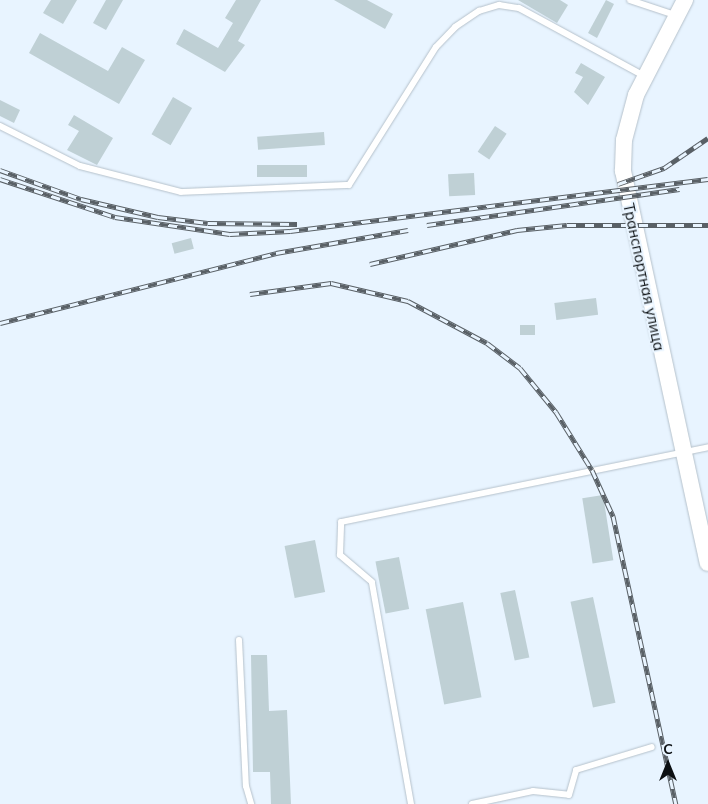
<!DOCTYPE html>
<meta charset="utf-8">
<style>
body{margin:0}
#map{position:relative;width:708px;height:804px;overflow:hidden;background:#e8f4ff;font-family:Mulish,sans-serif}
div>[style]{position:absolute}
.building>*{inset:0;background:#bfd0d5;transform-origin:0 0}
.roads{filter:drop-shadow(0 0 1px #b5c1cb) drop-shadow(0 0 1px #b5c1cb)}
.service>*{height:6px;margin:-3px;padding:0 3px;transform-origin:3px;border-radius:3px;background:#fff}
.tertiary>*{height:16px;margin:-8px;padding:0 8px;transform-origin:8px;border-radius:8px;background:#fff}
.rail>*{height:5px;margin-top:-2.5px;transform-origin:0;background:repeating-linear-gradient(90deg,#e8f4ff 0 9px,#596066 0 18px);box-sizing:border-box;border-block:1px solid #596066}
span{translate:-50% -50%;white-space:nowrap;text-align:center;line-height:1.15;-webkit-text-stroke:4px #e8f4ff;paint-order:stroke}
.street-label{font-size:15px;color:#0c1013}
.north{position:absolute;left:643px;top:739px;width:50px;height:50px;-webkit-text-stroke:4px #e8f4ff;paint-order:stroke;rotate:0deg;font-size:14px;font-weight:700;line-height:20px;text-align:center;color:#0c1013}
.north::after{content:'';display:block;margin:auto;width:18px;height:22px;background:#0c1013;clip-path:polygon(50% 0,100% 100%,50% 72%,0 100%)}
</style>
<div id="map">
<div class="building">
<div style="clip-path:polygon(51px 0,77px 0,63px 24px,43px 13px)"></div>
<div style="clip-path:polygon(106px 0,123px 0,106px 30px,93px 23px)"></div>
<div style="clip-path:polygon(236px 0,261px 0,238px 41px,245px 45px,225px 72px,176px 44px,184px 29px,218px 48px,233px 23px,225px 18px)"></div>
<div style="clip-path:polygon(334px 0,367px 0,393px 14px,385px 29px)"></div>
<div style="clip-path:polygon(518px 0,560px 0,568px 5px,557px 23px)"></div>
<div style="clip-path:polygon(606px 0,614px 4px,597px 38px,588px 33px)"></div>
<div style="clip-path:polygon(40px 33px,108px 71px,122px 47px,145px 60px,119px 104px,29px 53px)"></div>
<div style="clip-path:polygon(581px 63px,605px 77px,588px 105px,574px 92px,583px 77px,575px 73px)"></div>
<div style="left:173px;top:97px;width:22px;height:43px;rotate:30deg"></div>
<div style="clip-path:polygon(0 100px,20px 110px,14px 123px,0 116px)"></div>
<div style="clip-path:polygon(74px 115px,113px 138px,97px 165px,67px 150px,79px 131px,68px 125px)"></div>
<div style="left:495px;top:126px;width:14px;height:31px;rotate:34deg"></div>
<div style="left:324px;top:132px;width:13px;height:67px;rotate:86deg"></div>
<div style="left:257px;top:165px;width:50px;height:12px"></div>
<div style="left:474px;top:173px;width:22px;height:26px;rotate:87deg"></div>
<div style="left:191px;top:238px;width:11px;height:20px;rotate:75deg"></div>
<div style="left:596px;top:298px;width:17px;height:42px;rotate:83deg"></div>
<div style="left:520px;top:325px;width:15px;height:10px"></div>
<div style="left:603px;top:495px;width:66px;height:21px;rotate:81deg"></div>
<div style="left:315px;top:540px;width:53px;height:31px;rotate:79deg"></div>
<div style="left:399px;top:557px;width:53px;height:24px;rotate:79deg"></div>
<div style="left:515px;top:590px;width:69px;height:15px;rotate:78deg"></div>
<div style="left:593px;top:597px;width:108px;height:23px;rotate:78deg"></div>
<div style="left:463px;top:602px;width:97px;height:38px;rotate:79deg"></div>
<div style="clip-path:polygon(251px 655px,267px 655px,269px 711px,287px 710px,291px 804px,271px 804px,270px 772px,253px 772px)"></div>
</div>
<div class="roads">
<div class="service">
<div style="left:630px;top:0;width:47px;rotate:18.4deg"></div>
<div style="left:0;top:126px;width:89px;rotate:26.6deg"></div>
<div style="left:80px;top:166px;width:104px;rotate:14.4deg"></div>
<div style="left:181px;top:192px;width:168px;rotate:-2.4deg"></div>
<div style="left:349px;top:185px;width:163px;rotate:-57.8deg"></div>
<div style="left:436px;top:47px;width:28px;rotate:-46deg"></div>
<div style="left:455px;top:27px;width:29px;rotate:-34deg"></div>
<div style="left:479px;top:11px;width:21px;rotate:-17deg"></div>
<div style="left:499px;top:5px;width:20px;rotate:9deg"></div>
<div style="left:519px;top:8px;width:142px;rotate:28.5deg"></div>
<div style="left:239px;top:640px;width:146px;rotate:87.3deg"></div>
<div style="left:246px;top:786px;width:19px;rotate:74deg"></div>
<div style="left:411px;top:804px;width:225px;rotate:-100deg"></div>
<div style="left:372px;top:582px;width:42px;rotate:-139.8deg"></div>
<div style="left:340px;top:555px;width:33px;rotate:-88deg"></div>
<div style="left:341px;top:522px;width:375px;rotate:-11.5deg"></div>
<div style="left:472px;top:804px;width:62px;rotate:-12deg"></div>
<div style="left:533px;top:791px;width:36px;rotate:6deg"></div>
<div style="left:569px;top:795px;width:26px;rotate:-74deg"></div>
<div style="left:576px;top:770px;width:79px;rotate:-16.8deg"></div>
</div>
<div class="tertiary">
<div style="left:685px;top:0;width:107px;rotate:117.3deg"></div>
<div style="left:636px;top:95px;width:47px;rotate:104.9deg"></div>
<div style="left:624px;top:140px;width:31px;rotate:92deg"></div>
<div style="left:623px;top:171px;width:401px;rotate:77.8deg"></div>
</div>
</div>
<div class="rail">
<div style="left:0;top:170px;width:86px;rotate:19.7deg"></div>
<div style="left:81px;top:199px;width:79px;rotate:13.2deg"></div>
<div style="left:158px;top:217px;width:50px;rotate:6.8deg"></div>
<div style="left:208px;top:223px;width:89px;rotate:0.6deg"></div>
<div style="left:0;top:179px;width:121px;rotate:18.3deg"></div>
<div style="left:115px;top:217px;width:116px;rotate:8.4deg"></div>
<div style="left:230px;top:234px;width:60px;rotate:-2.9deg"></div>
<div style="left:290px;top:231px;width:421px;rotate:-7.1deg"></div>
<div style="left:618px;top:184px;width:49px;rotate:-19.2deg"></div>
<div style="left:664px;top:168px;width:53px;rotate:-34.3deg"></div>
<div style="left:427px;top:225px;width:255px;rotate:-8.1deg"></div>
<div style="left:370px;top:264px;width:151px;rotate:-13deg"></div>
<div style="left:517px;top:230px;width:50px;rotate:-5.7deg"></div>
<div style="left:567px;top:225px;width:141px"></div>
<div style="left:250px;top:294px;width:82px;rotate:-7.7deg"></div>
<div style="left:331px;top:283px;width:79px;rotate:13.2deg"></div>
<div style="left:408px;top:301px;width:89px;rotate:28deg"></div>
<div style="left:487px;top:343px;width:41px;rotate:37.1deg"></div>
<div style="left:520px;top:368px;width:57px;rotate:50.7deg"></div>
<div style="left:556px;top:412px;width:68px;rotate:58.2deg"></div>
<div style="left:592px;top:470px;width:51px;rotate:65.5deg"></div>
<div style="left:613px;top:516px;width:295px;rotate:77.7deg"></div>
<div style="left:0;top:323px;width:285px;rotate:-14.2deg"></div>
<div style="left:276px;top:253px;width:134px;rotate:-9.9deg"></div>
</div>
<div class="street-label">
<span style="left:644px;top:277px;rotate:78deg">Транспортная улица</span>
</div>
<div class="north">С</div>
</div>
